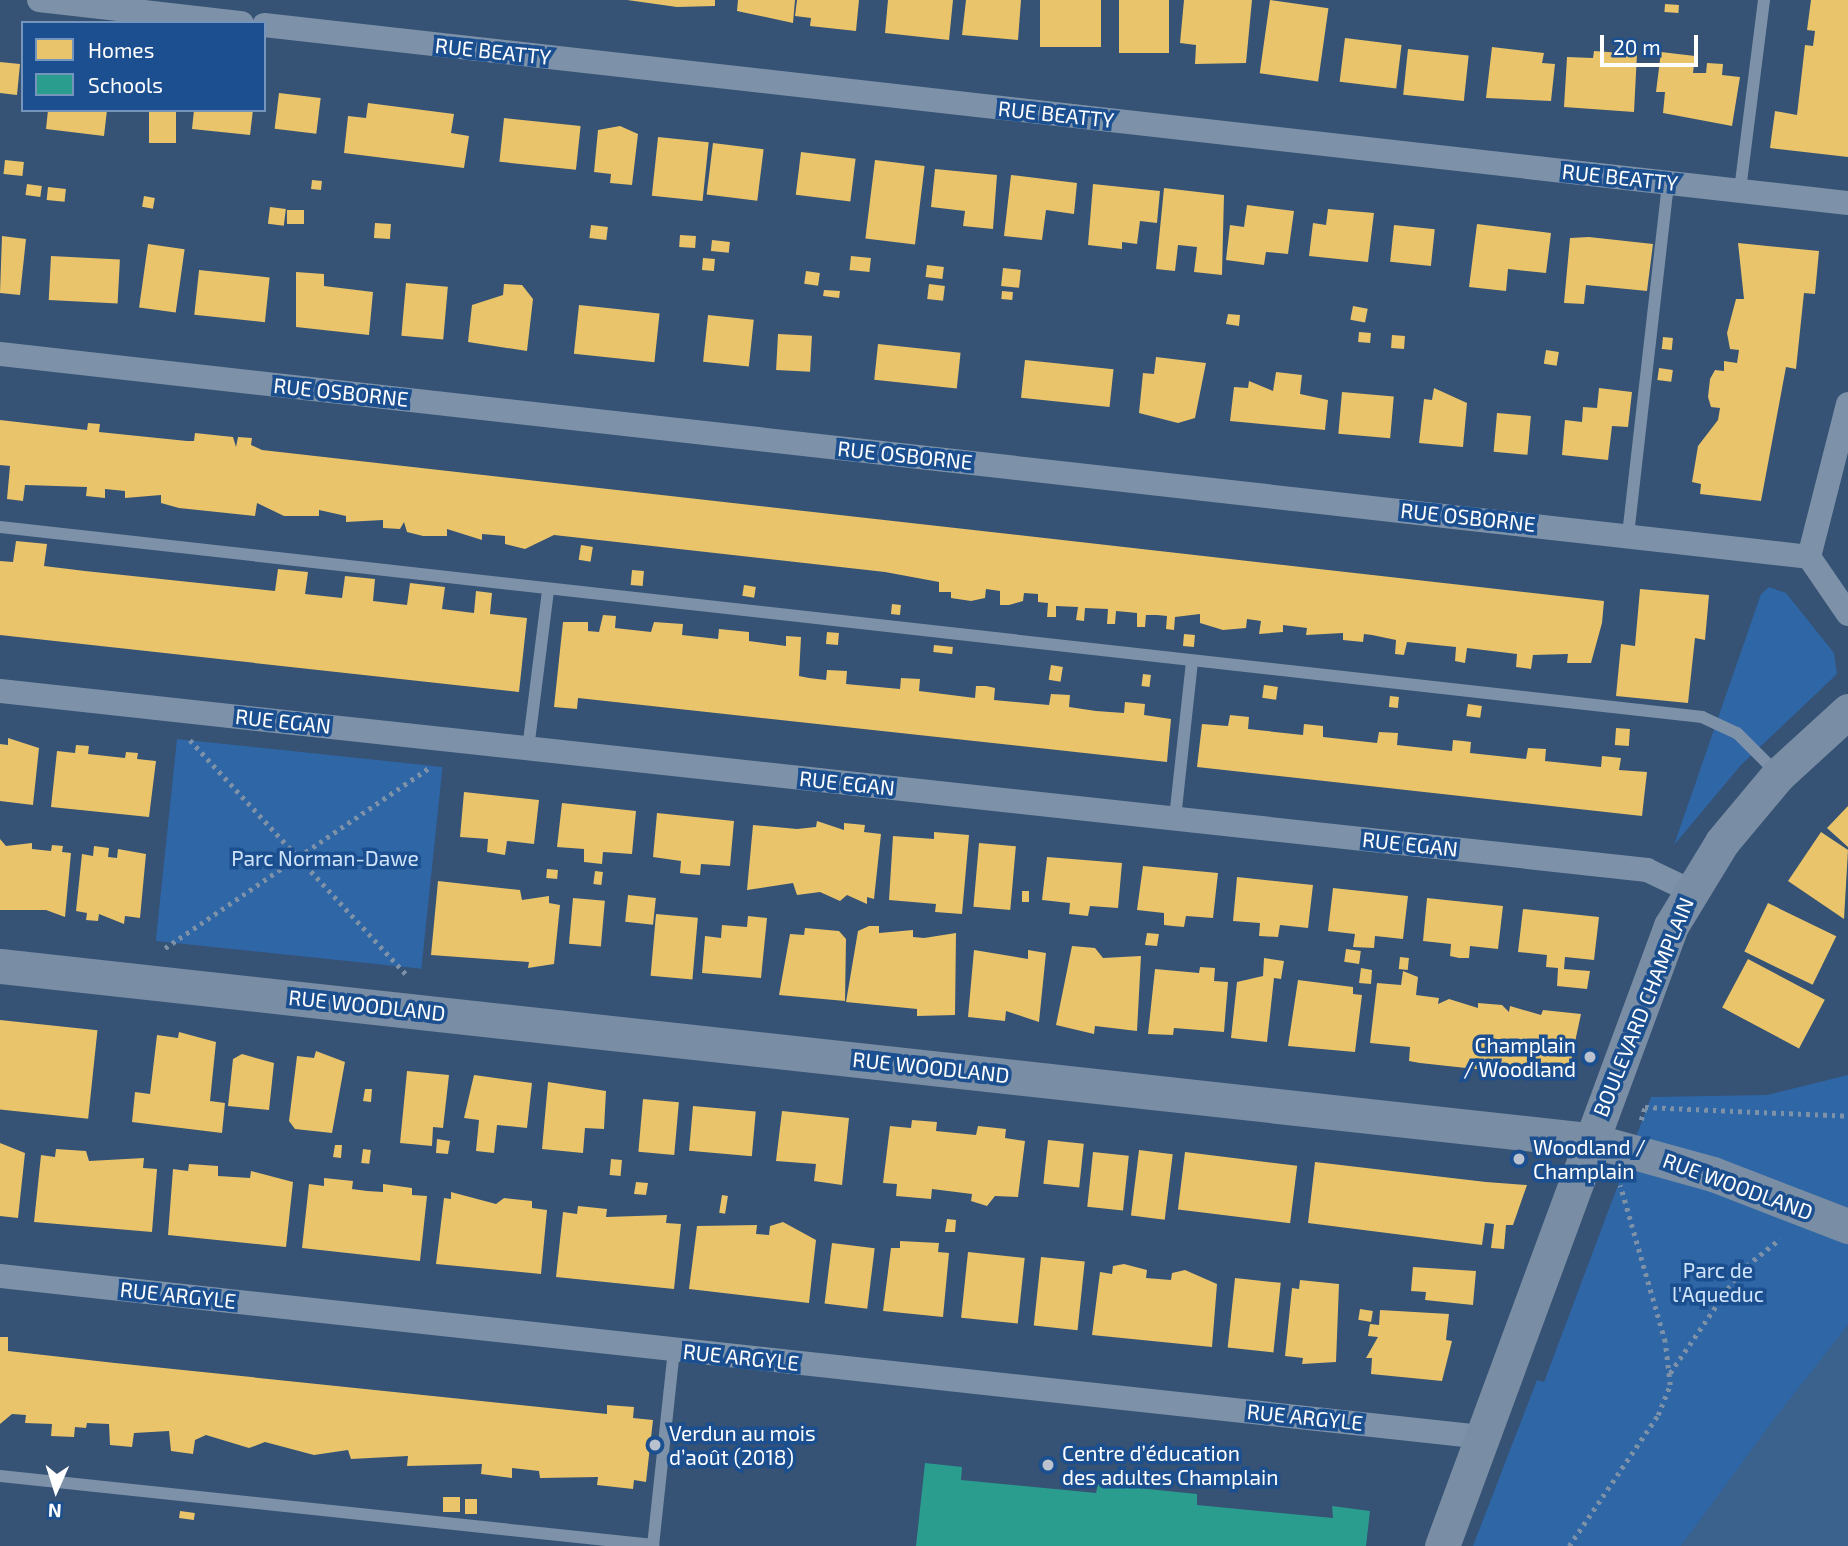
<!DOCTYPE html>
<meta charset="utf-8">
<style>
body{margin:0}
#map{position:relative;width:1848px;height:1546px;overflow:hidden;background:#365274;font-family:"Exo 2",sans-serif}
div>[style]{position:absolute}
.green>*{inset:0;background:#2f66a5;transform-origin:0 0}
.water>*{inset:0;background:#3b618d}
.homes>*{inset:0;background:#e9c46a;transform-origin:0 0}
.schools>*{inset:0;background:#2a9d8f}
.path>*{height:4.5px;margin-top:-2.25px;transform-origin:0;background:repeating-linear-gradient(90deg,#7d92a8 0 3.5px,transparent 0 8.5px)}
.lane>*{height:12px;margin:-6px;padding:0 6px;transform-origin:6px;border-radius:6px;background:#7d92a8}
.street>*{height:24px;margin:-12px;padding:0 12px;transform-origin:12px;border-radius:12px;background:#7d92a8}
.secondary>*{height:35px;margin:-17.5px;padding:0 17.5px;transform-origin:17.5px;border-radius:17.5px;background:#798da4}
.dots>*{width:19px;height:19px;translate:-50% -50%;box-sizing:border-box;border:4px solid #1b4f8f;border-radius:50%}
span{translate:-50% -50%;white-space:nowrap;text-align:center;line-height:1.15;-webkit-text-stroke:7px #1b4f8f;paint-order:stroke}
.street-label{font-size:21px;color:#fff}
.park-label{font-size:21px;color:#cfe3fa}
.poi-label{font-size:21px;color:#fff}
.right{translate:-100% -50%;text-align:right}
.left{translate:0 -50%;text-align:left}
.legend{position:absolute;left:21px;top:21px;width:245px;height:91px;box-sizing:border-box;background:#1b4f8f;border:2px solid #7695bc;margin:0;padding:9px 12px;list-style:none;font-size:21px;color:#fff}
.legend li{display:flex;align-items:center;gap:14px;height:35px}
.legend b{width:35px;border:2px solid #7695bc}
.north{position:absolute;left:21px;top:1455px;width:70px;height:70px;-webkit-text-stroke:5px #1b4f8f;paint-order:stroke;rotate:183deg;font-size:19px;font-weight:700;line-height:28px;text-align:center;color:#fff}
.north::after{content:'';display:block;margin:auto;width:24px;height:32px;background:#fff;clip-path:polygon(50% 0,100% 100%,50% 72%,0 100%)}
.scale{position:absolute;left:1600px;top:35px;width:98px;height:32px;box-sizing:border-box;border:4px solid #fff;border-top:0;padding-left:9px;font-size:21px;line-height:24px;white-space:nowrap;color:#fff;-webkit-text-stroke:5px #1b4f8f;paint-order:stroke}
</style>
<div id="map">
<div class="green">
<div style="clip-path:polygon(1769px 587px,1786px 593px,1834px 653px,1837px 674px,1741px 765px,1674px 845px,1761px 594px)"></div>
<div style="left:177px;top:739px;width:267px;height:203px;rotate:6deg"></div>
<div style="clip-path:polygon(1848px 1075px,1848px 1325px,1681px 1546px,1473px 1546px,1537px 1380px,1544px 1382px,1651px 1097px,1767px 1095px)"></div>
</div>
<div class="water">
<div style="clip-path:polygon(1848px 1325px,1848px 1546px,1681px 1546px,1771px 1423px)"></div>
</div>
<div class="homes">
<div style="clip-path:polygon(627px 0,715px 0,715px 6px,677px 7px)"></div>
<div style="clip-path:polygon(738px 0,795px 0,793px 23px,737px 11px)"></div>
<div style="clip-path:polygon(797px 0,859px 0,856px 31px,810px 26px,811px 18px,795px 16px)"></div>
<div style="clip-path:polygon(888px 0,953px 0,949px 40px,885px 33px)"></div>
<div style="clip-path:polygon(966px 0,1021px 0,1018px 40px,962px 35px)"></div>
<div style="left:1040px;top:0;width:61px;height:47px"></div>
<div style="left:1119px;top:0;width:50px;height:53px"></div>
<div style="clip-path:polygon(1184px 0,1252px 0,1246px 63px,1195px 64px,1196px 45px,1180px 43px)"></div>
<div style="left:1270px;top:0;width:59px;height:74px;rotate:8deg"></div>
<div style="clip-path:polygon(1811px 0,1848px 0,1848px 157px,1770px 148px,1775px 111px,1797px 115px,1805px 45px,1813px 46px,1815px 31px,1807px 30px)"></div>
<div style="left:1665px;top:4px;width:14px;height:8px;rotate:4deg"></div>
<div style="left:1345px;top:38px;width:57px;height:44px;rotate:7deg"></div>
<div style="clip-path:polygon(1492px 47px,1544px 53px,1542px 63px,1555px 64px,1551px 101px,1486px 98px)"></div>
<div style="left:1408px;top:49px;width:61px;height:46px;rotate:6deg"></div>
<div style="clip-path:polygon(1594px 51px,1637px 54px,1634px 112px,1564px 107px,1567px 57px,1593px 58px)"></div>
<div style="clip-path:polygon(1661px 52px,1695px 56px,1693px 73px,1706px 73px,1707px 63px,1723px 64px,1722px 75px,1740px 77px,1732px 126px,1663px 113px,1665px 92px,1656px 92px)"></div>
<div style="clip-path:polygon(0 62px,20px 64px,17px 95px,0 93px)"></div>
<div style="left:279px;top:93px;width:42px;height:36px;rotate:7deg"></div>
<div style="clip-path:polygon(368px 103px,454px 114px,451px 133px,469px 136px,464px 168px,344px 153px,348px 116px,366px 118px)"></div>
<div style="clip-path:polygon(48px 110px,107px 110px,104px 136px,46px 129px)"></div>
<div style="left:149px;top:110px;width:27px;height:33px"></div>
<div style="clip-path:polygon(194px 110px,253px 110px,250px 135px,192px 129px)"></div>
<div style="left:504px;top:118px;width:77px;height:44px;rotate:6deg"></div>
<div style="clip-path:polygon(620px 126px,638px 134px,632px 185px,610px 183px,611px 174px,594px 172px,598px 130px)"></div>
<div style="left:658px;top:137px;width:51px;height:59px;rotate:6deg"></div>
<div style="left:713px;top:143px;width:51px;height:52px;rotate:7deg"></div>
<div style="left:801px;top:152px;width:55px;height:43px;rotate:7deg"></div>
<div style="left:5px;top:160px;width:19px;height:14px;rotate:6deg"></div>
<div style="left:875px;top:160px;width:50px;height:79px;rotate:7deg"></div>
<div style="clip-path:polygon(935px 169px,997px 175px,993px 229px,963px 226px,965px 211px,931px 207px)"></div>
<div style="clip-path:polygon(1011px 175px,1077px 183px,1074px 214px,1046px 210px,1042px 240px,1004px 236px)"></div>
<div style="left:312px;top:180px;width:10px;height:9px;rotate:6deg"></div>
<div style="left:27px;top:184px;width:15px;height:11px;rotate:8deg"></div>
<div style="clip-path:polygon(1093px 184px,1160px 191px,1157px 223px,1140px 221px,1137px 244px,1122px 242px,1122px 249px,1088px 245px)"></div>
<div style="left:48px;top:187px;width:18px;height:13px;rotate:6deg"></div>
<div style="clip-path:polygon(1164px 188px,1224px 195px,1222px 275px,1194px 272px,1197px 247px,1178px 245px,1175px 271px,1156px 269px)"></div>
<div style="left:144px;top:196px;width:11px;height:11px;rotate:10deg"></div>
<div style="clip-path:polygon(1247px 205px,1294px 211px,1288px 254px,1266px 252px,1264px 265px,1226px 260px,1230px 225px,1244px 227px)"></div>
<div style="left:270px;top:207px;width:16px;height:17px;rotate:7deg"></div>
<div style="clip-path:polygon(1328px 209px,1374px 213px,1368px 262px,1309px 256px,1313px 223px,1326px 225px)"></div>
<div style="left:287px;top:210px;width:17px;height:14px"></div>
<div style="left:375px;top:223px;width:16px;height:15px;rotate:4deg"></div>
<div style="clip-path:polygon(1477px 224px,1551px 233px,1546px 273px,1508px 269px,1506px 291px,1469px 287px)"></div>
<div style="left:591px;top:225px;width:17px;height:13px;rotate:7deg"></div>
<div style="left:1394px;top:225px;width:41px;height:37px;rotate:6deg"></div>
<div style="left:680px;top:235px;width:16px;height:12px;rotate:4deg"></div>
<div style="clip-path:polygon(2px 236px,26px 239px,20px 295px,0 293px)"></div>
<div style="clip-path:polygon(1589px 237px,1653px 244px,1647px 291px,1586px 285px,1584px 304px,1564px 303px,1570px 238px)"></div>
<div style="left:712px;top:240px;width:18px;height:11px;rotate:6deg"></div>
<div style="clip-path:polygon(1738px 243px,1819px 251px,1815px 294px,1804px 293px,1796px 369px,1786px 367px,1761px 501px,1700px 494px,1701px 484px,1692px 482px,1698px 446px,1718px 420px,1720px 408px,1711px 407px,1708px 397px,1710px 379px,1715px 370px,1724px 371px,1724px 361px,1737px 363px,1739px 350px,1730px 349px,1727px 333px,1736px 299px,1744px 299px)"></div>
<div style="left:148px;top:244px;width:37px;height:64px;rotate:8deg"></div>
<div style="left:51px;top:256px;width:69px;height:44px;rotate:3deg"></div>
<div style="left:851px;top:256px;width:20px;height:14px;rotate:6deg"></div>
<div style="left:703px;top:258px;width:12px;height:12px;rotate:5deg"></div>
<div style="left:927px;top:265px;width:17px;height:12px;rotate:7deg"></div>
<div style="left:1003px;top:268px;width:18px;height:18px;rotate:6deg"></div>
<div style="left:199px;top:270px;width:71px;height:45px;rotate:6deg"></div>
<div style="left:806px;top:271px;width:14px;height:13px;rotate:8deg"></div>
<div style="clip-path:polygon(296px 272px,324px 274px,324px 286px,373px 292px,369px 335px,296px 327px)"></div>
<div style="left:406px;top:283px;width:42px;height:53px;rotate:5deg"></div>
<div style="clip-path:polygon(504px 284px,522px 285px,533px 299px,527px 351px,468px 342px,472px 305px,503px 295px)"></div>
<div style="left:929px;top:284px;width:16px;height:15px;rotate:7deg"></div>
<div style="clip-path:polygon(824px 290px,840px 291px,839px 298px,823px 296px)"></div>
<div style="left:1002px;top:291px;width:11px;height:8px;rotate:5deg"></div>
<div style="left:579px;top:305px;width:81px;height:49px;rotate:6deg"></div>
<div style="left:1353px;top:306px;width:15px;height:14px;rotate:11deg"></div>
<div style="clip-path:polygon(1228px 314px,1240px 315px,1239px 326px,1226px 324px)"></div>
<div style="left:708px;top:315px;width:46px;height:47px;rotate:6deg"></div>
<div style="left:1359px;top:332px;width:12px;height:10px;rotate:5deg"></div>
<div style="left:778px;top:334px;width:34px;height:36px;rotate:3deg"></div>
<div style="left:1392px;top:335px;width:13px;height:13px;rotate:4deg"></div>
<div style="left:1663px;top:337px;width:10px;height:12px;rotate:6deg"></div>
<div style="left:878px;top:344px;width:83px;height:36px;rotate:6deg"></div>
<div style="left:1546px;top:350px;width:13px;height:14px;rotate:9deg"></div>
<div style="clip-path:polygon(1156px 357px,1206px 363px,1195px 418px,1178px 423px,1139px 413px,1143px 373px,1154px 374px)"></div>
<div style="left:1025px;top:360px;width:89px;height:38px;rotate:6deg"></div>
<div style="left:1659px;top:368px;width:14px;height:12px;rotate:8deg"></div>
<div style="clip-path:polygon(1276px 372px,1302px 375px,1300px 394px,1328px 400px,1325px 430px,1230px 421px,1234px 387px,1248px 388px,1249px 381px,1273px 391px)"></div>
<div style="clip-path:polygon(1434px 388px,1467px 403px,1463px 447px,1419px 443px,1424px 399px,1432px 400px)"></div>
<div style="clip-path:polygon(1599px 388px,1632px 392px,1628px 427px,1612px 426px,1608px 460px,1562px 455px,1565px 420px,1582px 422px,1583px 407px,1597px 408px)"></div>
<div style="left:1342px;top:392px;width:52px;height:42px;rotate:5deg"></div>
<div style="left:1497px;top:413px;width:34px;height:39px;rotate:5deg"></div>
<div style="clip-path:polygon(0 420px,87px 430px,88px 423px,100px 424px,99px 432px,187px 441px,194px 441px,195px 433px,233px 437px,236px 447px,238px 437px,252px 438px,251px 445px,262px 450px,1604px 601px,1602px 623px,1591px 663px,1567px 663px,1568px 654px,1533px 655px,1531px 669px,1516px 667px,1517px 654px,1467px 648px,1465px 663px,1455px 661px,1456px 647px,1407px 642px,1404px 655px,1395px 654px,1396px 640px,1372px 635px,1364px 634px,1363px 642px,1343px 640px,1343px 633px,1306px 635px,1307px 628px,1283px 625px,1283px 632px,1259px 634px,1261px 621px,1247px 619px,1246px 628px,1223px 630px,1200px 623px,1200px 614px,1175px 617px,1174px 630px,1166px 629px,1167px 616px,1157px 615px,1146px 615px,1145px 627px,1137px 627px,1137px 613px,1127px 612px,1116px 611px,1115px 624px,1107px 624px,1108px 609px,1085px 608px,1084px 621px,1076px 620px,1078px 607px,1056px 606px,1056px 617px,1047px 617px,1048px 603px,1038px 602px,1038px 594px,1024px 593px,1023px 601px,1009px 605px,1000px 605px,1000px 591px,986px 589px,985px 598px,971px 601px,951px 598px,951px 592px,939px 592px,939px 582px,885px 572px,554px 535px,525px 549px,505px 544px,505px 536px,482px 534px,482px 540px,447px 529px,447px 536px,423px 536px,407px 532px,404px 522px,400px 529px,383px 528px,383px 520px,346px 522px,346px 516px,319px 510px,319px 516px,284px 516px,257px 503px,255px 516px,179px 508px,161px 503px,161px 495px,125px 498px,125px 491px,105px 489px,105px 498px,86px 496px,87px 487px,25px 485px,23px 501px,7px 499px,10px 466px,0 465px)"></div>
<div style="clip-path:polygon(16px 541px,47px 544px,44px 566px,85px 571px,275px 591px,278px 569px,308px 572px,305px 594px,342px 598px,345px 576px,375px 579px,373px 601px,407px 605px,410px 583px,445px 587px,442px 609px,474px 613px,476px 591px,492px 593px,490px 614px,527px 618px,519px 692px,0 635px,0 561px,13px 562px)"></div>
<div style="left:581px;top:545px;width:12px;height:15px;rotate:9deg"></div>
<div style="left:632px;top:570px;width:12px;height:15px;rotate:5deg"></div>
<div style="left:744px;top:585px;width:12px;height:11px;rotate:9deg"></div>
<div style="clip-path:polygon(1640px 589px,1709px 595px,1705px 640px,1695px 638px,1688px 703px,1616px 696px,1621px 644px,1635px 646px)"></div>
<div style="left:892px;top:604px;width:9px;height:10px;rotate:6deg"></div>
<div style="clip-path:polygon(603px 615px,616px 616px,615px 628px,651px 632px,654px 622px,683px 624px,682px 635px,718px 639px,719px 629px,749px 632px,749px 641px,786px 646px,786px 636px,801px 637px,799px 676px,809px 678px,826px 680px,827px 670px,847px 671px,846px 684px,900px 689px,901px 678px,920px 679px,919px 691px,975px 698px,976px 686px,986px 686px,995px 688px,994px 700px,1049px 705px,1051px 694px,1070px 695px,1069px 707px,1096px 711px,1124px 713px,1125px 702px,1145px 704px,1144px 715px,1171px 719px,1167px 762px,578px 698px,577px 709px,554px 707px,563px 622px,588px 622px,588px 631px,599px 632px)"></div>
<div style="left:827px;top:632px;width:12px;height:12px;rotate:5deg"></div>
<div style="left:1184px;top:634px;width:11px;height:12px;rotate:5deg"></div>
<div style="left:934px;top:645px;width:19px;height:7px;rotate:6deg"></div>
<div style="left:1051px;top:665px;width:12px;height:15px;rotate:9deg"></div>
<div style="left:1143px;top:674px;width:8px;height:12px;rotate:7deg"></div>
<div style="left:1264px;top:685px;width:14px;height:13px;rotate:8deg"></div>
<div style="left:1390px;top:696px;width:9px;height:11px;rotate:6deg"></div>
<div style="left:1468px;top:704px;width:14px;height:12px;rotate:8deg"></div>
<div style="clip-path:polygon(1230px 715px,1249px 717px,1248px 729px,1303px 735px,1304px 724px,1314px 725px,1323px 726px,1323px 737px,1377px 743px,1379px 732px,1398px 733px,1397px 745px,1452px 751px,1453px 740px,1463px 741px,1471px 742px,1470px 753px,1526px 759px,1528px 748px,1546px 749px,1545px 761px,1601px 767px,1602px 756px,1621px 758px,1619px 770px,1647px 772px,1642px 816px,1197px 767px,1202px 724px,1228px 726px)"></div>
<div style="left:1616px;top:728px;width:14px;height:17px;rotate:4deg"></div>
<div style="clip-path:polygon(8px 738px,39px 748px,33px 805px,0 801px,0 744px,8px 745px)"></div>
<div style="clip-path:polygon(76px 745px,89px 746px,88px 754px,125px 758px,126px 752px,138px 753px,137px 759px,156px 761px,149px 817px,51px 807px,57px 751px,75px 753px)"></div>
<div style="clip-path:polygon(464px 792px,539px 800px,534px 844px,507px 841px,505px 855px,487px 852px,488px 839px,460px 837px)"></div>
<div style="clip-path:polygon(562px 803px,636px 811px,632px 854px,603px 852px,602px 864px,584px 862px,584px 849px,557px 847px)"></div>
<div style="clip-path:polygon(1848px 806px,1848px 847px,1827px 828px)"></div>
<div style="clip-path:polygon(657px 813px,734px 821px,730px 866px,701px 864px,700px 875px,688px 874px,680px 873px,681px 861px,653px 857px)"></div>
<div style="clip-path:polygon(817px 821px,844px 830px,844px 823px,865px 825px,864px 832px,881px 834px,874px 899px,867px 897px,867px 904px,847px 895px,840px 901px,820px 892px,797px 895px,793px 883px,747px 890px,753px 825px,797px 829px,816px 827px)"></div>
<div style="clip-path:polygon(934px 832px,969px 835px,962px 914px,935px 912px,936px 904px,889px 900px,893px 836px,934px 839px)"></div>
<div style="clip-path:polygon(1821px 832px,1848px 850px,1844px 919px,1788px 881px)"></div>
<div style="clip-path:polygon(0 839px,6px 846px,32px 843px,32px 849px,51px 851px,52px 845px,63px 846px,62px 852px,71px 853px,65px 917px,46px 910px,0 910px)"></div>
<div style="left:979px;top:843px;width:37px;height:64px;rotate:5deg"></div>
<div style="clip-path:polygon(94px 846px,109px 848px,108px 857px,117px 858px,118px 849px,146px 854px,140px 918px,125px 916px,124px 924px,99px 914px,98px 921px,86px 920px,87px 913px,76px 911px,82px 854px,93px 856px)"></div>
<div style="clip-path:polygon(1047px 857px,1122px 863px,1118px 908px,1090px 906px,1088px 916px,1069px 914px,1070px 903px,1042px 900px)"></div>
<div style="clip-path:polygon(1143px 866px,1218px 873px,1213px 918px,1186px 916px,1184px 927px,1173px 926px,1164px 925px,1164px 913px,1137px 910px)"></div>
<div style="left:547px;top:869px;width:11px;height:9px;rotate:5deg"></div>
<div style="left:595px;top:871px;width:8px;height:13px;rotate:7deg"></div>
<div style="clip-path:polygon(1237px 877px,1313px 885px,1308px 928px,1280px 925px,1278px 937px,1259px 936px,1260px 923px,1233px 921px)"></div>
<div style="clip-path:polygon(438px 881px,520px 890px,522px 900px,549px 896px,549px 903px,560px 905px,554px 964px,528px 968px,529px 962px,431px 955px)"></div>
<div style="clip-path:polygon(1333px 888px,1408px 896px,1403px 939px,1375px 936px,1374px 948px,1353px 947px,1355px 934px,1328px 931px)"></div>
<div style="left:1022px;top:891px;width:7px;height:11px"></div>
<div style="left:628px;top:895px;width:28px;height:27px;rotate:6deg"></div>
<div style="left:573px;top:898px;width:32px;height:46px;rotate:5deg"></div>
<div style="clip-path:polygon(1427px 898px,1503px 906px,1498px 949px,1470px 946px,1469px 958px,1459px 958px,1450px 956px,1451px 944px,1423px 941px)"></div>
<div style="left:1768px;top:903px;width:76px;height:54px;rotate:26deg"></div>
<div style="clip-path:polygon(1523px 909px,1599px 917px,1594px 960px,1565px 957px,1564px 969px,1590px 971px,1587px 989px,1557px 986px,1558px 968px,1546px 967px,1547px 955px,1518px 952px)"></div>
<div style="left:656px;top:914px;width:42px;height:62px;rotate:5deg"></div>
<div style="clip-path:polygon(748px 916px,767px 918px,761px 978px,702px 973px,705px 936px,721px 938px,722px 925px,747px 927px)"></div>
<div style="clip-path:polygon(869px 926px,879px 926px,879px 933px,913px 930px,913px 937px,924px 938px,956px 933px,955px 1015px,917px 1016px,917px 1009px,846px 1002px,858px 931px)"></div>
<div style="clip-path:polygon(805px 928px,839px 931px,846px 939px,845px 1001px,779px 995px,790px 934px,804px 935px)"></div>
<div style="clip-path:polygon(1147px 933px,1159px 934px,1157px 946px,1145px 945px)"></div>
<div style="clip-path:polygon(1072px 946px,1095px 948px,1103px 958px,1141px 956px,1137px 1031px,1095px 1026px,1094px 1034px,1056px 1025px)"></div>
<div style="left:1346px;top:949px;width:15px;height:13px;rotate:8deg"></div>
<div style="clip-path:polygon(974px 950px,1028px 959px,1028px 950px,1046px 953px,1039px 1022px,1006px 1011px,1005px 1021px,968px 1017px)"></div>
<div style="left:1400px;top:957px;width:9px;height:12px;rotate:6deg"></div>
<div style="clip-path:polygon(1264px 958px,1284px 961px,1281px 979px,1274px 978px,1267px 1042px,1231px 1038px,1237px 982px,1263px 976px)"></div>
<div style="left:1748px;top:959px;width:87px;height:55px;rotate:28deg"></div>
<div style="clip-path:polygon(1200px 967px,1215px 968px,1214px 981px,1228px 982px,1224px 1032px,1174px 1028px,1173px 1035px,1148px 1034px,1155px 969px,1199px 973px)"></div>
<div style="clip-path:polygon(1361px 968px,1372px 970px,1371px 984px,1359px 983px)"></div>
<div style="clip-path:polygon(1403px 971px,1418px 977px,1416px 995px,1439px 998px,1438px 1004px,1449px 999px,1478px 1008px,1478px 1003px,1502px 1005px,1509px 1012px,1510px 1006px,1541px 1015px,1543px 1010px,1581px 1014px,1569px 1070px,1560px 1069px,1559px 1078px,1420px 1063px,1409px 1061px,1410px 1047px,1370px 1043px,1377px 983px,1401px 985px)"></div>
<div style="clip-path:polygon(1298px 980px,1353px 987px,1353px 994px,1362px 995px,1355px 1052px,1288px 1046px)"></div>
<div style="left:0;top:1020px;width:98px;height:89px;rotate:6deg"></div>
<div style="clip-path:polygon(179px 1032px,216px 1042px,210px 1101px,225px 1103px,222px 1133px,132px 1122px,135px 1092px,150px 1094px,157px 1035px,178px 1038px)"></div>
<div style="clip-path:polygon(316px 1051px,345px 1062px,332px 1133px,295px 1129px,289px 1121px,297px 1056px,314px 1058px)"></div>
<div style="clip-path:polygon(242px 1054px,274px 1063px,269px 1110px,228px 1106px,233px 1059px)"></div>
<div style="clip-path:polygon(407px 1071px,449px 1075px,443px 1128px,433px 1127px,432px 1146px,400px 1143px)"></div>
<div style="clip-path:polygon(474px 1075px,532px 1083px,527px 1128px,497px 1125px,494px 1153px,476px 1151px,479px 1120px,464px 1118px)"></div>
<div style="clip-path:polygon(548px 1082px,606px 1091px,604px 1129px,585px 1128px,583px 1153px,542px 1149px)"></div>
<div style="clip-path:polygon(365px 1089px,372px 1089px,371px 1102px,363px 1101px)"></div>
<div style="left:643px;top:1099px;width:36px;height:53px;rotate:5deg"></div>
<div style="left:693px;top:1106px;width:63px;height:45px;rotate:5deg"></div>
<div style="clip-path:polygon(782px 1111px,849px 1118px,842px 1185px,814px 1181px,816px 1164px,776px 1161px)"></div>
<div style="clip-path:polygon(912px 1120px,937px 1122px,936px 1131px,976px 1135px,978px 1126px,1006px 1129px,1005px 1138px,1025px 1141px,1018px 1197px,995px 1196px,987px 1206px,971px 1201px,972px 1194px,932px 1189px,931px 1199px,896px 1196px,897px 1184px,883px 1183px,890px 1126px,911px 1128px)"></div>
<div style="clip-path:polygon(437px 1139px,450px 1141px,448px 1154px,436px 1153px)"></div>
<div style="left:1048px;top:1140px;width:36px;height:44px;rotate:6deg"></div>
<div style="clip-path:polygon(0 1143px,25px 1153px,18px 1218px,0 1216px)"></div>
<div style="clip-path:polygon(335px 1145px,342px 1145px,341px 1158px,333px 1157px)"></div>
<div style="clip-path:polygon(56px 1149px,86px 1151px,89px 1161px,144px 1158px,143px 1168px,157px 1169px,152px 1232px,34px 1222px,41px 1155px,55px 1157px)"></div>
<div style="left:363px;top:1149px;width:8px;height:14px;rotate:7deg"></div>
<div style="left:1139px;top:1150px;width:34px;height:66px;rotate:7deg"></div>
<div style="left:1093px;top:1152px;width:36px;height:55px;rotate:6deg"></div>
<div style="left:1185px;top:1152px;width:113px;height:58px;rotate:7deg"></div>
<div style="left:611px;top:1159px;width:11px;height:16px;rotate:5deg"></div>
<div style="clip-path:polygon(1315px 1162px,1486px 1182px,1527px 1185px,1513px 1225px,1506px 1225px,1504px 1249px,1491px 1248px,1494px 1224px,1485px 1223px,1482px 1245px,1308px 1223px)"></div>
<div style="clip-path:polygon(189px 1164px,218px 1166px,218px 1176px,250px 1178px,251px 1171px,293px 1182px,286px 1247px,168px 1235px,173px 1169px,188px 1171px)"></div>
<div style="clip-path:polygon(324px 1178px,353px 1181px,352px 1189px,367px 1191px,383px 1192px,383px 1184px,412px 1188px,412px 1195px,427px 1196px,420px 1261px,302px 1248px,309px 1184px,324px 1186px)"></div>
<div style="clip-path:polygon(636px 1182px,648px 1183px,646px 1195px,634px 1194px)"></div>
<div style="clip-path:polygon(451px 1192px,496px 1204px,504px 1198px,532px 1201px,532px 1208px,547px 1210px,541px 1274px,436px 1264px,444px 1198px,451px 1199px)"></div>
<div style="left:722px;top:1195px;width:6px;height:18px;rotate:9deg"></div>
<div style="clip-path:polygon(578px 1206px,607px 1209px,606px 1217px,667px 1215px,666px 1223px,681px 1224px,674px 1289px,556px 1277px,563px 1212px,577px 1214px)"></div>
<div style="clip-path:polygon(947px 1219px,956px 1220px,955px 1232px,945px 1232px)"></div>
<div style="clip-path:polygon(783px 1222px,816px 1240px,809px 1303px,689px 1289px,697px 1226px,757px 1225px,756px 1234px,769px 1235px,770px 1226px)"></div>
<div style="clip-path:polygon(900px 1241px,939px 1243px,938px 1252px,949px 1253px,943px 1317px,883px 1311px,891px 1248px,900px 1248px)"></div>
<div style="left:832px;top:1243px;width:43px;height:61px;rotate:7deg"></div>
<div style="left:968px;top:1252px;width:57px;height:66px;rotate:6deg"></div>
<div style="left:1041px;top:1257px;width:44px;height:69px;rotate:6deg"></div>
<div style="clip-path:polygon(1124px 1264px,1147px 1270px,1146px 1278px,1171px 1280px,1172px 1273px,1185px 1270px,1217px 1284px,1212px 1347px,1092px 1335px,1100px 1272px,1112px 1274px,1113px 1266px)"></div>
<div style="clip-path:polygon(1413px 1267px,1476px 1271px,1473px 1305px,1425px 1300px,1426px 1292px,1411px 1291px)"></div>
<div style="left:1235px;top:1278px;width:46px;height:70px;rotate:6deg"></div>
<div style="clip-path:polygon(1300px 1280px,1339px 1284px,1336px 1362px,1302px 1364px,1303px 1358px,1285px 1356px,1292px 1288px,1299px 1289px)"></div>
<div style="left:1360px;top:1309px;width:13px;height:11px;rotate:9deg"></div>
<div style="clip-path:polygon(1380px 1310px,1449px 1314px,1446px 1340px,1452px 1341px,1442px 1381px,1371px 1374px,1372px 1358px,1366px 1358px,1378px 1337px,1368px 1336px,1370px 1324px,1379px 1325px)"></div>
<div style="clip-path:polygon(0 1337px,8px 1337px,8px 1351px,115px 1363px,607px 1414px,607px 1405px,634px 1407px,633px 1418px,653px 1420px,646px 1482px,634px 1480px,633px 1489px,597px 1485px,598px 1477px,540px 1478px,539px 1471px,512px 1468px,512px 1478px,481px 1474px,482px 1464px,407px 1466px,408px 1456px,351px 1459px,348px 1450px,314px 1455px,265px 1442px,249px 1448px,206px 1435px,195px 1440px,193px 1454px,171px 1451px,169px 1431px,134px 1433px,132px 1447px,110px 1445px,109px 1424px,87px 1423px,86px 1428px,75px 1427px,74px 1437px,51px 1436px,52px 1424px,25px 1423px,26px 1415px,12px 1414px,0 1424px)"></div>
<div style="left:443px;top:1497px;width:17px;height:15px"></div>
<div style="left:465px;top:1499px;width:12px;height:15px"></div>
<div style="left:180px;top:1511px;width:15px;height:7px;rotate:8deg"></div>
</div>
<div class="schools">
<div style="clip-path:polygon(925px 1463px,962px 1467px,961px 1480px,1096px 1493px,1098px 1484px,1197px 1494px,1197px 1505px,1333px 1518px,1332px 1506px,1370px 1511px,1366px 1546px,916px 1546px)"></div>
</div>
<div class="path">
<div style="left:190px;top:740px;width:320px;rotate:47.3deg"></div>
<div style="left:165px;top:948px;width:320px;rotate:-34.3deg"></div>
<div style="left:1641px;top:1120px;width:14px;rotate:-73deg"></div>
<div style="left:1645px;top:1107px;width:203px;rotate:2.5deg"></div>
<div style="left:1670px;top:1373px;width:124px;rotate:-55.5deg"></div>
<div style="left:1740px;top:1271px;width:51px;rotate:-38.7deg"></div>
<div style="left:1569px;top:1546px;width:158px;rotate:-55.8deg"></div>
<div style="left:1658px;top:1415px;width:32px;rotate:-68deg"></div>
<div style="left:1670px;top:1385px;width:43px;rotate:-96.6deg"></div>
<div style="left:1665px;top:1342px;width:163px;rotate:-106deg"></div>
</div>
<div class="lane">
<div style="left:1740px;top:190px;width:192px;rotate:-82.8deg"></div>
<div style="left:0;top:527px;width:1713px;rotate:6.37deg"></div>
<div style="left:1702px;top:717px;width:38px;rotate:25deg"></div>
<div style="left:1737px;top:733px;width:58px;rotate:45deg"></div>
<div style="left:1628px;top:535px;width:354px;rotate:-83.5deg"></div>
<div style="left:528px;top:749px;width:160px;rotate:-82.8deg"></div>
<div style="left:1175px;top:818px;width:158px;rotate:-83.8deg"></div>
<div style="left:0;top:1476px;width:657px;rotate:6.03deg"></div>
<div style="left:653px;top:1546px;width:198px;rotate:-83.9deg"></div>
</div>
<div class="street">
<div style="left:39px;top:0;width:204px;rotate:6.5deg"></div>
<div style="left:264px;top:25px;width:1594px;rotate:6.41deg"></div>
<div style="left:0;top:354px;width:1820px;rotate:6.4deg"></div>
<div style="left:1848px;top:404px;width:158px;rotate:104.3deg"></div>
<div style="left:1809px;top:557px;width:69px;rotate:55.6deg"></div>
<div style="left:0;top:691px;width:1657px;rotate:6.2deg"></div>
<div style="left:1647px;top:870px;width:47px;rotate:25.5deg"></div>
<div style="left:0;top:1276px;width:1492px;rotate:6.2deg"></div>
</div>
<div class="secondary">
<div style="left:0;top:966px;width:1599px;rotate:6.25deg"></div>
<div style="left:1590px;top:1140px;width:128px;rotate:15.5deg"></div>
<div style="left:1713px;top:1174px;width:145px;rotate:21.1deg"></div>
<div style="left:1442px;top:1546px;width:661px;rotate:-69.73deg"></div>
<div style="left:1671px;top:926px;width:98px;rotate:-58.7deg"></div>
<div style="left:1722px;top:842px;width:87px;rotate:-50.1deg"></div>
<div style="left:1778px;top:775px;width:95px;rotate:-42.4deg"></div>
</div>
<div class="dots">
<div style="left:1590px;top:1057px;background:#b9c2ce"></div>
<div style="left:1519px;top:1159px;background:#b9c2ce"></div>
<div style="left:655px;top:1445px;background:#b9c2ce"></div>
<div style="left:1048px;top:1465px;background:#b9c2ce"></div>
</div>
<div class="street-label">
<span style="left:493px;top:51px;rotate:6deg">RUE BEATTY</span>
<span style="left:1056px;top:114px;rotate:6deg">RUE BEATTY</span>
<span style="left:1620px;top:177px;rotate:6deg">RUE BEATTY</span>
<span style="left:341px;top:392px;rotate:6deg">RUE OSBORNE</span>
<span style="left:905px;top:455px;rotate:6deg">RUE OSBORNE</span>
<span style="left:1468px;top:517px;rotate:6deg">RUE OSBORNE</span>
<span style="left:283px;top:721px;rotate:6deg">RUE EGAN</span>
<span style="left:847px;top:783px;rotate:6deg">RUE EGAN</span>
<span style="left:1410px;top:844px;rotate:6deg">RUE EGAN</span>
<span style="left:367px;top:1005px;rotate:6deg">RUE WOODLAND</span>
<span style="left:1643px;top:1007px;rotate:-68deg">BOULEVARD CHAMPLAIN</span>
<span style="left:931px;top:1067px;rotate:6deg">RUE WOODLAND</span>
<span style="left:1738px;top:1186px;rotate:20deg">RUE WOODLAND</span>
<span style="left:178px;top:1295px;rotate:6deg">RUE ARGYLE</span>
<span style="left:741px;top:1357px;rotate:6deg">RUE ARGYLE</span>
<span style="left:1305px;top:1417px;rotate:6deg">RUE ARGYLE</span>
</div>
<div class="park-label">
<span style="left:325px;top:858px">Parc Norman-Dawe</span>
<span style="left:1718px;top:1282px">Parc de<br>l'Aqueduc</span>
</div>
<div class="poi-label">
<span class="right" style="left:1576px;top:1057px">Champlain<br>/ Woodland</span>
<span class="left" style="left:1533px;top:1159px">Woodland /<br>Champlain</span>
<span class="left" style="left:669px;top:1445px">Verdun au mois<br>d’août (2018)</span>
<span class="left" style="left:1062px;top:1465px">Centre d’éducation<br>des adultes Champlain</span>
</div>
<ul class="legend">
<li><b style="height:19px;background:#e9c46a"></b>Homes</li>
<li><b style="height:19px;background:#2a9d8f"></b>Schools</li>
</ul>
<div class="north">N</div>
<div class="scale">20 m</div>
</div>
